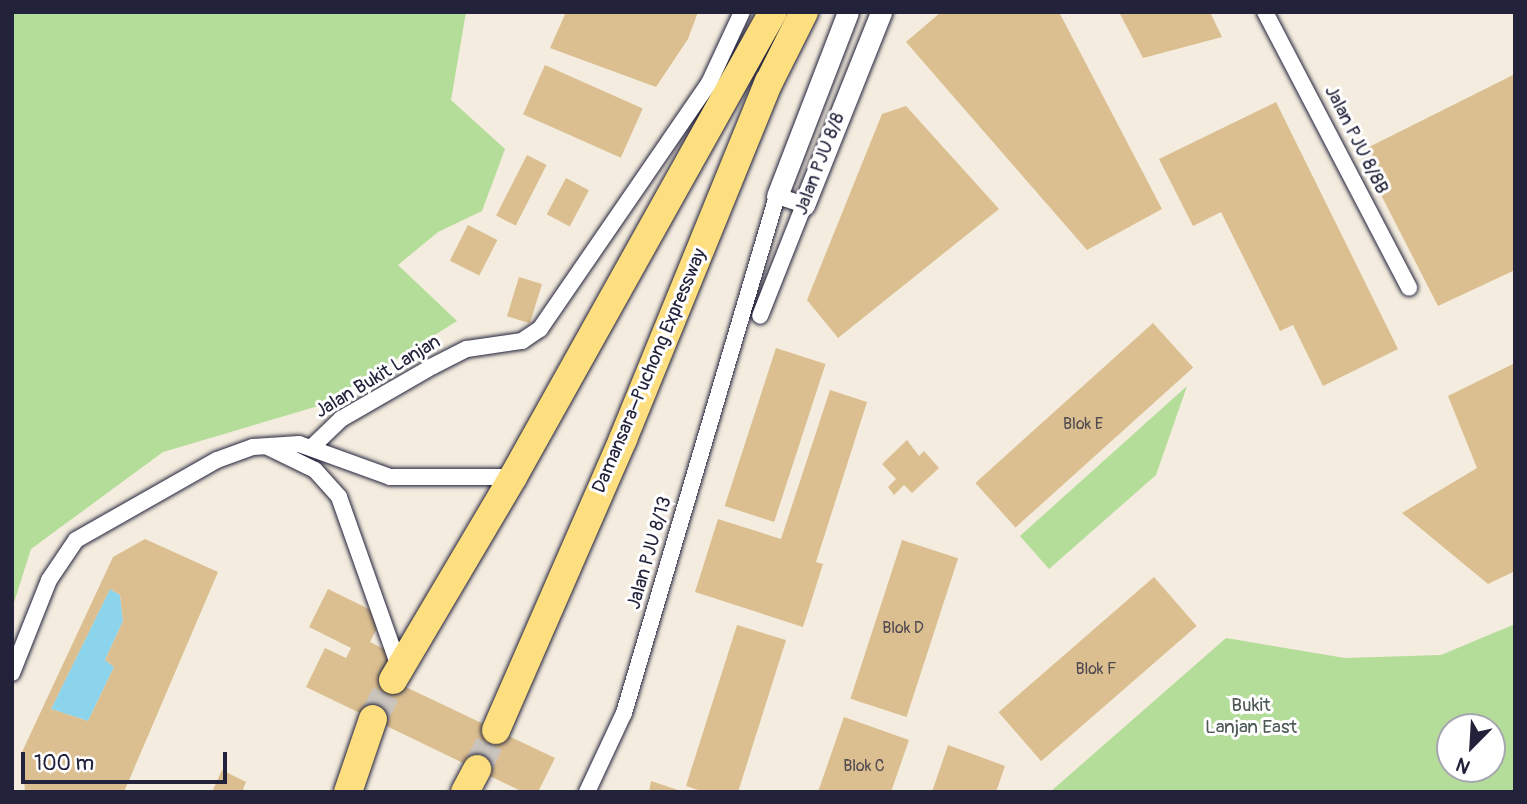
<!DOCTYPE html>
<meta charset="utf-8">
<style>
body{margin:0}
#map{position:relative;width:1527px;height:804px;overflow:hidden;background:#f4ecde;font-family:Pangolin,sans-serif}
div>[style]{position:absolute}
.green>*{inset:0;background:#b3dd99}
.water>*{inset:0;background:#8bd4ec}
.building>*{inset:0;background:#dbbf90;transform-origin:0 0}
.highway-tunnel>*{height:28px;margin-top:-14px;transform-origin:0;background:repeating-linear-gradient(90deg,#cac4bd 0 28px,transparent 0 42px)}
.roads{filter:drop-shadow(0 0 2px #22223b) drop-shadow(0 0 2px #22223b)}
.street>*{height:16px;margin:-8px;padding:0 8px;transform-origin:8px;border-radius:8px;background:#fff}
.secondary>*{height:21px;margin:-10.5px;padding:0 10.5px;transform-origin:10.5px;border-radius:10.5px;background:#fff}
.highway>*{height:28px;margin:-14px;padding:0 14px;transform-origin:14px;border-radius:14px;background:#fedf80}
span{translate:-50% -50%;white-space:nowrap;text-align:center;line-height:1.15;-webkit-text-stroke:6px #fff;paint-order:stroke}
.number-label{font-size:16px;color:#504950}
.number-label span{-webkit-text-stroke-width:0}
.street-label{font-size:19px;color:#22223b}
.park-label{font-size:19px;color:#4e5a57}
.frame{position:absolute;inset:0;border:14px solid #22223b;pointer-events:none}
.north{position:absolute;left:1436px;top:713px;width:70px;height:70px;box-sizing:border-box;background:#fff;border:2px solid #a7a7b1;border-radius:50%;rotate:204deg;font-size:19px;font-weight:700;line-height:28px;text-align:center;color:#22223b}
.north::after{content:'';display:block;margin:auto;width:24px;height:32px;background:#22223b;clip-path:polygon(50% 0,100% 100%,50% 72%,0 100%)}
.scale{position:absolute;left:21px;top:752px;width:206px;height:32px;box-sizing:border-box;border:4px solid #22223b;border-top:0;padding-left:9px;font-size:21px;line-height:24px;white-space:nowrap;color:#22223b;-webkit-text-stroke:5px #fff;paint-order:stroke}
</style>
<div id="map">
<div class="green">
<div style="clip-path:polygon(12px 12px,466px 12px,451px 100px,505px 149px,482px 211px,438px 232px,398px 265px,457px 321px,325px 404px,163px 452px,31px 549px,12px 609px)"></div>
<div style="clip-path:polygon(1187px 386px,1156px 475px,1049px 569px,1020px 536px)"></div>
<div style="clip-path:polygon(evenodd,1515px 624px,1515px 792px,1050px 792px,1226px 638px,1345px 658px,1441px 655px,1515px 624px,1450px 727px,1492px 727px,1492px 769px,1450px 769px,1450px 727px)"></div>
</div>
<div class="water">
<div style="clip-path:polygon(110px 589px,120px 595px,123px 621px,105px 660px,114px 667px,88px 721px,51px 709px)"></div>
</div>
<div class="building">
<div style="clip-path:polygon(566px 12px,698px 12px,688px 39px,656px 87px,550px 48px)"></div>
<div style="clip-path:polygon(941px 12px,1059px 12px,1162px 209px,1087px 250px,906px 42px)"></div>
<div style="clip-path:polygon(1119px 12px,1210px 12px,1222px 37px,1143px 58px)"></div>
<div style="left:545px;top:65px;width:107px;height:54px;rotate:24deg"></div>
<div style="clip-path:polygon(1515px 74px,1515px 270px,1438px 306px,1359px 152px)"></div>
<div style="clip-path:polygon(1276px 102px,1398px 349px,1323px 386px,1293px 325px,1280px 331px,1221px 212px,1193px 226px,1159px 159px)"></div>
<div style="clip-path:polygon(906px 106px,999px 209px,838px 338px,807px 300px,882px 114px)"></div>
<div style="left:527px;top:155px;width:22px;height:68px;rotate:27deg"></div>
<div style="left:566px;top:178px;width:26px;height:41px;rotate:28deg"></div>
<div style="left:468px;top:225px;width:33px;height:40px;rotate:27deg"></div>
<div style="left:519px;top:277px;width:24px;height:41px;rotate:17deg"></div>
<div style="left:1153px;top:323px;width:60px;height:239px;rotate:48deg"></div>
<div style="left:776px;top:348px;width:52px;height:166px;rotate:18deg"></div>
<div style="clip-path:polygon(1515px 363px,1515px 571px,1488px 584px,1402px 513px,1477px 468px,1448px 396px)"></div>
<div style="clip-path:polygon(830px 390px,867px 402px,816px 562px,823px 564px,803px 627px,695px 592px,718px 519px,781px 539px)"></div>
<div style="clip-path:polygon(907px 440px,919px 456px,924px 451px,939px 468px,912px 493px,904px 485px,894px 495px,888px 487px,896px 479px,882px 464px)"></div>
<div style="clip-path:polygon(evenodd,145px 539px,218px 572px,124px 792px,25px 792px,22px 752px,113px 557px,145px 539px,110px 589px,120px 595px,123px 621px,105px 660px,114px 667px,88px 721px,51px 709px,110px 589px)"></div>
<div style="left:902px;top:540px;width:59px;height:167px;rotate:18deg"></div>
<div style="left:1154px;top:577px;width:65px;height:206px;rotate:49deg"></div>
<div style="clip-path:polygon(328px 589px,383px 616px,370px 642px,402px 658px,391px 680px,555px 758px,538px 792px,523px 792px,306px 687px,325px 648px,346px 658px,351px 648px,309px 627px)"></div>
<div style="clip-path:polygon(737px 625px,786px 640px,738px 792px,704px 792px,686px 786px)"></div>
<div style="clip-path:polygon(844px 717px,909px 740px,891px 792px,818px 792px)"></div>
<div style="clip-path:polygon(948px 745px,1005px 766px,996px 792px,932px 792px)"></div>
<div style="clip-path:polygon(222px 770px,246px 782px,243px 789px,248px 792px,212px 792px)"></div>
<div style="clip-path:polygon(651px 781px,681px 791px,681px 792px,649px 792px)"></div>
</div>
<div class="highway-tunnel">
<div style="left:373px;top:719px;width:44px;rotate:-62.9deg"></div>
<div style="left:477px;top:769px;width:43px;rotate:-64deg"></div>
</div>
<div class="roads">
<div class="street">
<div style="left:1265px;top:12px;width:311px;rotate:62.4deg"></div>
<div style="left:268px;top:447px;width:52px;rotate:26.1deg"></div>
<div style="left:315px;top:470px;width:36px;rotate:48deg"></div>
<div style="left:339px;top:497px;width:182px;rotate:70.5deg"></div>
<div style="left:312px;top:447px;width:40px;rotate:-44deg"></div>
<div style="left:341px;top:419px;width:106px;rotate:-29.9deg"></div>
<div style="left:433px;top:366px;width:38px;rotate:-27deg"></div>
<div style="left:467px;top:349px;width:56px;rotate:-8.3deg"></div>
<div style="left:522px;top:341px;width:22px;rotate:-34deg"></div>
<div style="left:540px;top:329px;width:298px;rotate:-55.5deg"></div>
<div style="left:709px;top:83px;width:78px;rotate:-65.1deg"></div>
<div style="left:12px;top:673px;width:100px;rotate:-68.3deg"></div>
<div style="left:49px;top:580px;width:48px;rotate:-56deg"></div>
<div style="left:76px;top:540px;width:162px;rotate:-29.6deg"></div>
<div style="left:217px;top:460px;width:38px;rotate:-20deg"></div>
<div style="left:253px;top:447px;width:46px;rotate:-3.7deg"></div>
<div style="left:299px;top:444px;width:97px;rotate:19.9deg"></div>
<div style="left:390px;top:477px;width:123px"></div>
<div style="left:587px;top:792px;width:87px;rotate:-64.9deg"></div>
<div style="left:624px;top:713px;width:539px;rotate:-73.51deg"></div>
<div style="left:777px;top:196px;width:28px;rotate:18deg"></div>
<div style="left:804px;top:205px;width:119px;rotate:111.6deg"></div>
</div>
<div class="secondary">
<div style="left:777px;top:196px;width:197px;rotate:-68.9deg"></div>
<div style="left:804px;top:205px;width:208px;rotate:-68.2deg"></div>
</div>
<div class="highway">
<div style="left:393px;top:680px;width:236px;rotate:-59.4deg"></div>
<div style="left:513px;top:477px;width:533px;rotate:-60.79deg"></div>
<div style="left:496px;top:730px;width:318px;rotate:-66.4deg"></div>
<div style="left:623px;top:439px;width:386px;rotate:-67.8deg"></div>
<div style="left:769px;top:82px;width:78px;rotate:-63.4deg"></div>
<div style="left:348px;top:792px;width:77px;rotate:-71.1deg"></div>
<div style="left:465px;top:792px;width:26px;rotate:-62deg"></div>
</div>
</div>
<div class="number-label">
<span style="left:1083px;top:424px">Blok E</span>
<span style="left:903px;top:628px">Blok D</span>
<span style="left:1096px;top:669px">Blok F</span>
<span style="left:864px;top:766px">Blok C</span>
</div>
<div class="street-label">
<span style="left:1356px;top:140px;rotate:63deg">Jalan PJU 8/8B</span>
<span style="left:820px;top:164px;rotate:-69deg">Jalan PJU 8/8</span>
<span style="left:650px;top:371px;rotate:-67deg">Damansara–Puchong Expressway</span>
<span style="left:378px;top:377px;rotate:-31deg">Jalan Bukit Lanjan</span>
<span style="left:650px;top:553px;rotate:-74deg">Jalan PJU 8/13</span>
</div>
<div class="park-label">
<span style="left:1251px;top:717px">Bukit<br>Lanjan East</span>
</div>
<div class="frame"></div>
<div class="north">N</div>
<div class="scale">100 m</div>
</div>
